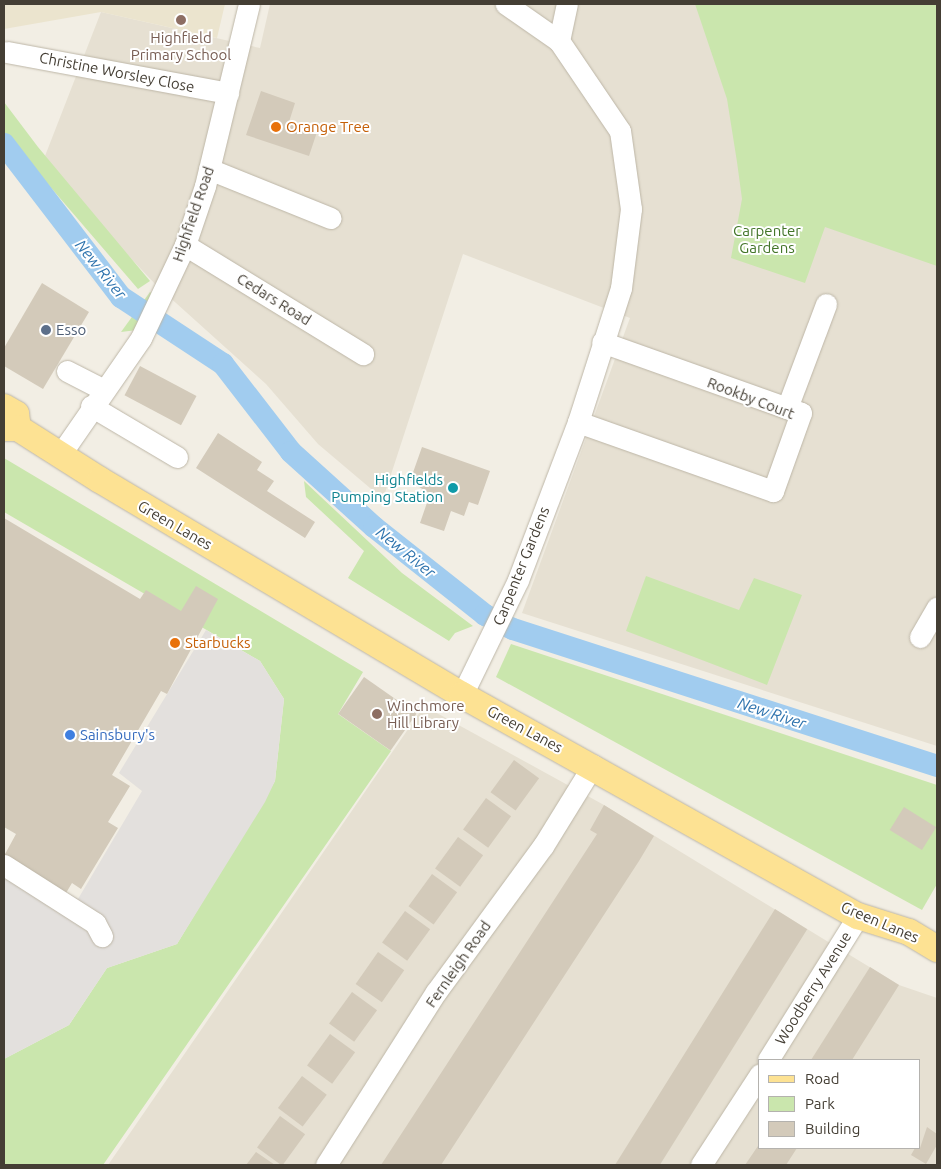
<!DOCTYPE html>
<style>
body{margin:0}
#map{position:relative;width:941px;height:1169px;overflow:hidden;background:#f2eee4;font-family:Ubuntu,sans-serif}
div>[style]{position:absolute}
.residential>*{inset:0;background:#e6e0d2}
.education>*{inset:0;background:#ebe4ce}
.green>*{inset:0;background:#cae6ad}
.parking>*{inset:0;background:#e3e0dd}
.canal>*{height:22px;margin:-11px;padding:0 11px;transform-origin:11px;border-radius:11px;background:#a1ccef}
.building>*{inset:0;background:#d3caba;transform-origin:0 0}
.roads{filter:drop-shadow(0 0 1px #bdb6a7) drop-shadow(0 0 1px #bdb6a7)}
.minor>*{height:21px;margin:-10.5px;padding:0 10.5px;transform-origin:10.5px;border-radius:10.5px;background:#fff}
.major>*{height:26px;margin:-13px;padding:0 13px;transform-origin:13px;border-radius:13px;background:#fde293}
.dots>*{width:14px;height:14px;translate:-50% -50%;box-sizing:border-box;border:2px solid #fff;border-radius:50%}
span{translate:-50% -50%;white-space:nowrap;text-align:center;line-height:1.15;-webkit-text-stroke:4px #fff;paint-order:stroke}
.education-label{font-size:15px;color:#785e54}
.left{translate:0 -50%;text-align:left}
.street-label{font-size:15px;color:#443e34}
.food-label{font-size:15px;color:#c56008}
.park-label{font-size:15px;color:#437529}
.service-label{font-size:15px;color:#4e5e75}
.culture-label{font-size:15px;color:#0d838f}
.right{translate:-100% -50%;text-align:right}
.shop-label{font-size:15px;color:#366cbe}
.water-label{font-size:16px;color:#2f74ae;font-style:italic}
.frame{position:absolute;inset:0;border:5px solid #443e34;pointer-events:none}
.legend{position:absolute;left:758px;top:1059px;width:162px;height:90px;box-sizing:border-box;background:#fff;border:1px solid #b4b2ae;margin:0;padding:6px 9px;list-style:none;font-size:15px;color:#443e34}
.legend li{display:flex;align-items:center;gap:10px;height:25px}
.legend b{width:25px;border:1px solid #b4b2ae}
</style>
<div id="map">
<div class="residential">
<div style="clip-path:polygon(270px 4px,937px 4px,937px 746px,522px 613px,630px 318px,463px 254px,383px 499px,318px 444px,266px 384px,156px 285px,108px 234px,45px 156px,101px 12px,260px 48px)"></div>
<div style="clip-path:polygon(evenodd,424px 706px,604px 805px,899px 985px,937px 998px,937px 1165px,108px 1165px,424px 706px,760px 1060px,920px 1060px,920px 1148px,760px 1148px,760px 1060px)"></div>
</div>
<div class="education">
<div style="clip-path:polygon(4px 4px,225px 4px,217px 38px,101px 12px,4px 29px)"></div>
</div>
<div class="green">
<div style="clip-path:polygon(695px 4px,937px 4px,937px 266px,825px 227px,805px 283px,731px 258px,742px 199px,737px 162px,727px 99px)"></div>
<div style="clip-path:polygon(4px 102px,38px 147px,150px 281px,138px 289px,4px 133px)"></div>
<div style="clip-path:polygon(150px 292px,156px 296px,137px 330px,121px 332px)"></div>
<div style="clip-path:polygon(4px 458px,363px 672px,338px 714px,391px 751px,103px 1165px,4px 1165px,4px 1059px,69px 1025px,107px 968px,177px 944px,275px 781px,284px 699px,260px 661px,4px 512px)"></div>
<div style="clip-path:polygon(304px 481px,402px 573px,473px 626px,455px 633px,449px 641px,348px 578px,364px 551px,306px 497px)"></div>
<div style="clip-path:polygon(646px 576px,739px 610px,754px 578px,802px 595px,767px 685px,626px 631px)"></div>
<div style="clip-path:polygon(511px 644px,937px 785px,937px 884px,922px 910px,496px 677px)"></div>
</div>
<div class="parking">
<div style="clip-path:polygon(206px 630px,260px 661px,284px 699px,275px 781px,265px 802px,177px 944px,107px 968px,69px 1025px,4px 1059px,4px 856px,78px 899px,142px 791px,119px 773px)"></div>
</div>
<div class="canal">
<div style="left:4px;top:144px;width:193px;rotate:52.6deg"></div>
<div style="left:121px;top:297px;width:122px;rotate:33.3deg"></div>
<div style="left:223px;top:364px;width:111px;rotate:52.3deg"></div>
<div style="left:291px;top:452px;width:112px;rotate:42.1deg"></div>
<div style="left:374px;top:527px;width:142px;rotate:38.4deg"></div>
<div style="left:485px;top:615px;width:31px;rotate:27deg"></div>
<div style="left:513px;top:629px;width:446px;rotate:17.9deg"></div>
</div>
<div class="building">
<div style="clip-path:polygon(261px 91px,295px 103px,289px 122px,317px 132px,309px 156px,246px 135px)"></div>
<div style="clip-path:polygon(42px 283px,89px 312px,43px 389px,4px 366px,4px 348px)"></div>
<div style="left:140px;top:366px;width:64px;height:33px;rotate:28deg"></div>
<div style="clip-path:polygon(218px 433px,262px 462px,257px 470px,274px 481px,267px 491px,315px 522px,305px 538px,196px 468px)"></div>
<div style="clip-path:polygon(422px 447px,490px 471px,478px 505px,469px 502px,464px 516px,451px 511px,444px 531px,420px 523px,430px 494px,410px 481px)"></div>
<div style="clip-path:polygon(4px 518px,140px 599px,146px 590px,181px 611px,196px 586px,218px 599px,167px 694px,161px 691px,112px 775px,130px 786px,108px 822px,118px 828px,81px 889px,72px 883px,66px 893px,4px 856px,16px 834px,4px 827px)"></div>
<div style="left:364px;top:677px;width:64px;height:45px;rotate:35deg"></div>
<div style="left:514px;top:760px;width:31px;height:40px;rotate:36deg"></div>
<div style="left:486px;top:798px;width:31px;height:39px;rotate:36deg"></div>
<div style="clip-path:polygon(604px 805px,654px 836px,639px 861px,441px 1165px,381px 1165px,597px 834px,590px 830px)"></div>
<div style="left:904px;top:807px;width:38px;height:27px;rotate:32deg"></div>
<div style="left:458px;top:837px;width:31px;height:39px;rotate:36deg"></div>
<div style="left:432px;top:874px;width:31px;height:40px;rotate:36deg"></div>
<div style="left:775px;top:909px;width:38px;height:302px;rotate:32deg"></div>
<div style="left:405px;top:911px;width:31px;height:39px;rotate:36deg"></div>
<div style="left:378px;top:952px;width:32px;height:39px;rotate:35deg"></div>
<div style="clip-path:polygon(870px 967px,899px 985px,852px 1060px,811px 1060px)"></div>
<div style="left:352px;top:992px;width:31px;height:39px;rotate:36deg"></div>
<div style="left:330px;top:1034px;width:31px;height:39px;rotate:36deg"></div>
<div style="left:302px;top:1076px;width:31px;height:40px;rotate:37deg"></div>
<div style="left:280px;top:1116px;width:31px;height:39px;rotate:36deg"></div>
<div style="clip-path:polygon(927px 1127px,937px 1134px,937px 1145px,926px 1164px,911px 1155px,915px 1148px,920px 1148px)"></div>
<div style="clip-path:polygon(760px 1143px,760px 1148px,797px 1148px,786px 1165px,745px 1165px)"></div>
<div style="clip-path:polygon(256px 1152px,275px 1165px,246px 1165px)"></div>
</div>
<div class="roads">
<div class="minor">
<div style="left:559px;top:41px;width:38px;rotate:-78deg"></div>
<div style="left:7px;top:52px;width:225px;rotate:10.5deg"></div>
<div style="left:209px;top:169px;width:131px;rotate:22deg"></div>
<div style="left:185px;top:245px;width:209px;rotate:31.5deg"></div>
<div style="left:67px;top:371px;width:42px;rotate:27.2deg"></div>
<div style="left:91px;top:406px;width:100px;rotate:30.7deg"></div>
<div style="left:787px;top:408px;width:111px;rotate:-69.4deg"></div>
<div style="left:578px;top:422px;width:207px;rotate:19.5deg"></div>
<div style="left:773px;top:491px;width:83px;rotate:-70.3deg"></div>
<div style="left:801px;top:413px;width:211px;rotate:-160.4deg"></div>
<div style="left:60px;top:455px;width:142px;rotate:-55.3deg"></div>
<div style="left:141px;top:338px;width:103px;rotate:-64.7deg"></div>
<div style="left:185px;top:245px;width:62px;rotate:-71.3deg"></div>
<div style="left:205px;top:186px;width:187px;rotate:-76.4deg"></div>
<div style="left:920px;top:637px;width:34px;rotate:-60deg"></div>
<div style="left:462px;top:695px;width:128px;rotate:-64deg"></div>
<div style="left:518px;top:580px;width:169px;rotate:-69.2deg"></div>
<div style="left:578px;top:422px;width:141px;rotate:-72.2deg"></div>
<div style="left:621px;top:288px;width:80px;rotate:-82.8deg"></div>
<div style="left:631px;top:209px;width:79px;rotate:-98deg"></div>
<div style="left:620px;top:131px;width:109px;rotate:-124.1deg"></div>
<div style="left:559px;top:41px;width:65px;rotate:-145.1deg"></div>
<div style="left:4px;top:865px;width:108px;rotate:32.5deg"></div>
<div style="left:95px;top:923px;width:15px;rotate:62deg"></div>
<div style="left:768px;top:1060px;width:170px;rotate:-58deg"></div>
<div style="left:326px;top:1165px;width:205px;rotate:-57.6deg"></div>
<div style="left:436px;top:992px;width:181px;rotate:-53.8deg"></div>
<div style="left:543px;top:846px;width:95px;rotate:-58.3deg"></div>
<div style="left:701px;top:1165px;width:108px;rotate:-57deg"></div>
</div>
<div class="major">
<div style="left:4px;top:407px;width:14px;rotate:30deg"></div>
<div style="left:16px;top:414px;width:14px;rotate:82deg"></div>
<div style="left:4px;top:428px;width:14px"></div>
<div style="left:18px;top:428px;width:97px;rotate:32.4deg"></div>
<div style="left:100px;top:480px;width:421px;rotate:30.7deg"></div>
<div style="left:462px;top:695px;width:453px;rotate:29.2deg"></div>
<div style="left:858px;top:916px;width:53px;rotate:17.4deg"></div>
<div style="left:909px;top:932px;width:33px;rotate:31deg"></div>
</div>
</div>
<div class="dots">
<div style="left:181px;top:20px;background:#8d6e63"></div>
<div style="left:276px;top:127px;background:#e8710a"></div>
<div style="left:46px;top:330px;background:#5c6f8a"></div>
<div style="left:453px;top:488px;background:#0f9aa8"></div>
<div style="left:175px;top:643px;background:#e8710a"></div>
<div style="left:377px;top:714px;background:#8d6e63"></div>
<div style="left:70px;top:735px;background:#3f7fe0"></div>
</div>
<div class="education-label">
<span style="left:181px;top:46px">Highfield<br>Primary School</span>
<span class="left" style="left:387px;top:714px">Winchmore<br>Hill Library</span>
</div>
<div class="street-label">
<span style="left:117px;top:72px;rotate:11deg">Christine Worsley Close</span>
<span style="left:193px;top:214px;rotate:-71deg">Highfield Road</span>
<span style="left:274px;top:299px;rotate:32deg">Cedars Road</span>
<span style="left:751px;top:398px;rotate:21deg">Rookby Court</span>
<span style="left:175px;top:525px;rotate:30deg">Green Lanes</span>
<span style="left:521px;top:566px;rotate:-68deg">Carpenter Gardens</span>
<span style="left:525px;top:729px;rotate:28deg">Green Lanes</span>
<span style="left:880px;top:922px;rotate:23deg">Green Lanes</span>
<span style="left:458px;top:964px;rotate:-55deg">Fernleigh Road</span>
<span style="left:813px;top:988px;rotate:-58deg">Woodberry Avenue</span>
</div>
<div class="food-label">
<span class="left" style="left:286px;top:127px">Orange Tree</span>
<span class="left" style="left:185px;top:643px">Starbucks</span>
</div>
<div class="park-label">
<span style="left:767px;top:239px">Carpenter<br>Gardens</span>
</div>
<div class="service-label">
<span class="left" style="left:56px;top:330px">Esso</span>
</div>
<div class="culture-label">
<span class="right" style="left:443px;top:488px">Highfields<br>Pumping Station</span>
</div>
<div class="shop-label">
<span class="left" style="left:80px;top:735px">Sainsbury's</span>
</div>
<div class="water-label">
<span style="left:101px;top:269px;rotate:51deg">New River</span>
<span style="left:406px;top:552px;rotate:39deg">New River</span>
<span style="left:772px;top:713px;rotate:18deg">New River</span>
</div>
<div class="frame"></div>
<ul class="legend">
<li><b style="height:6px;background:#fde293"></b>Road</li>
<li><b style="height:14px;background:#cae6ad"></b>Park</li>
<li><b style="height:14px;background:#d3caba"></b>Building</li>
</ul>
</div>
